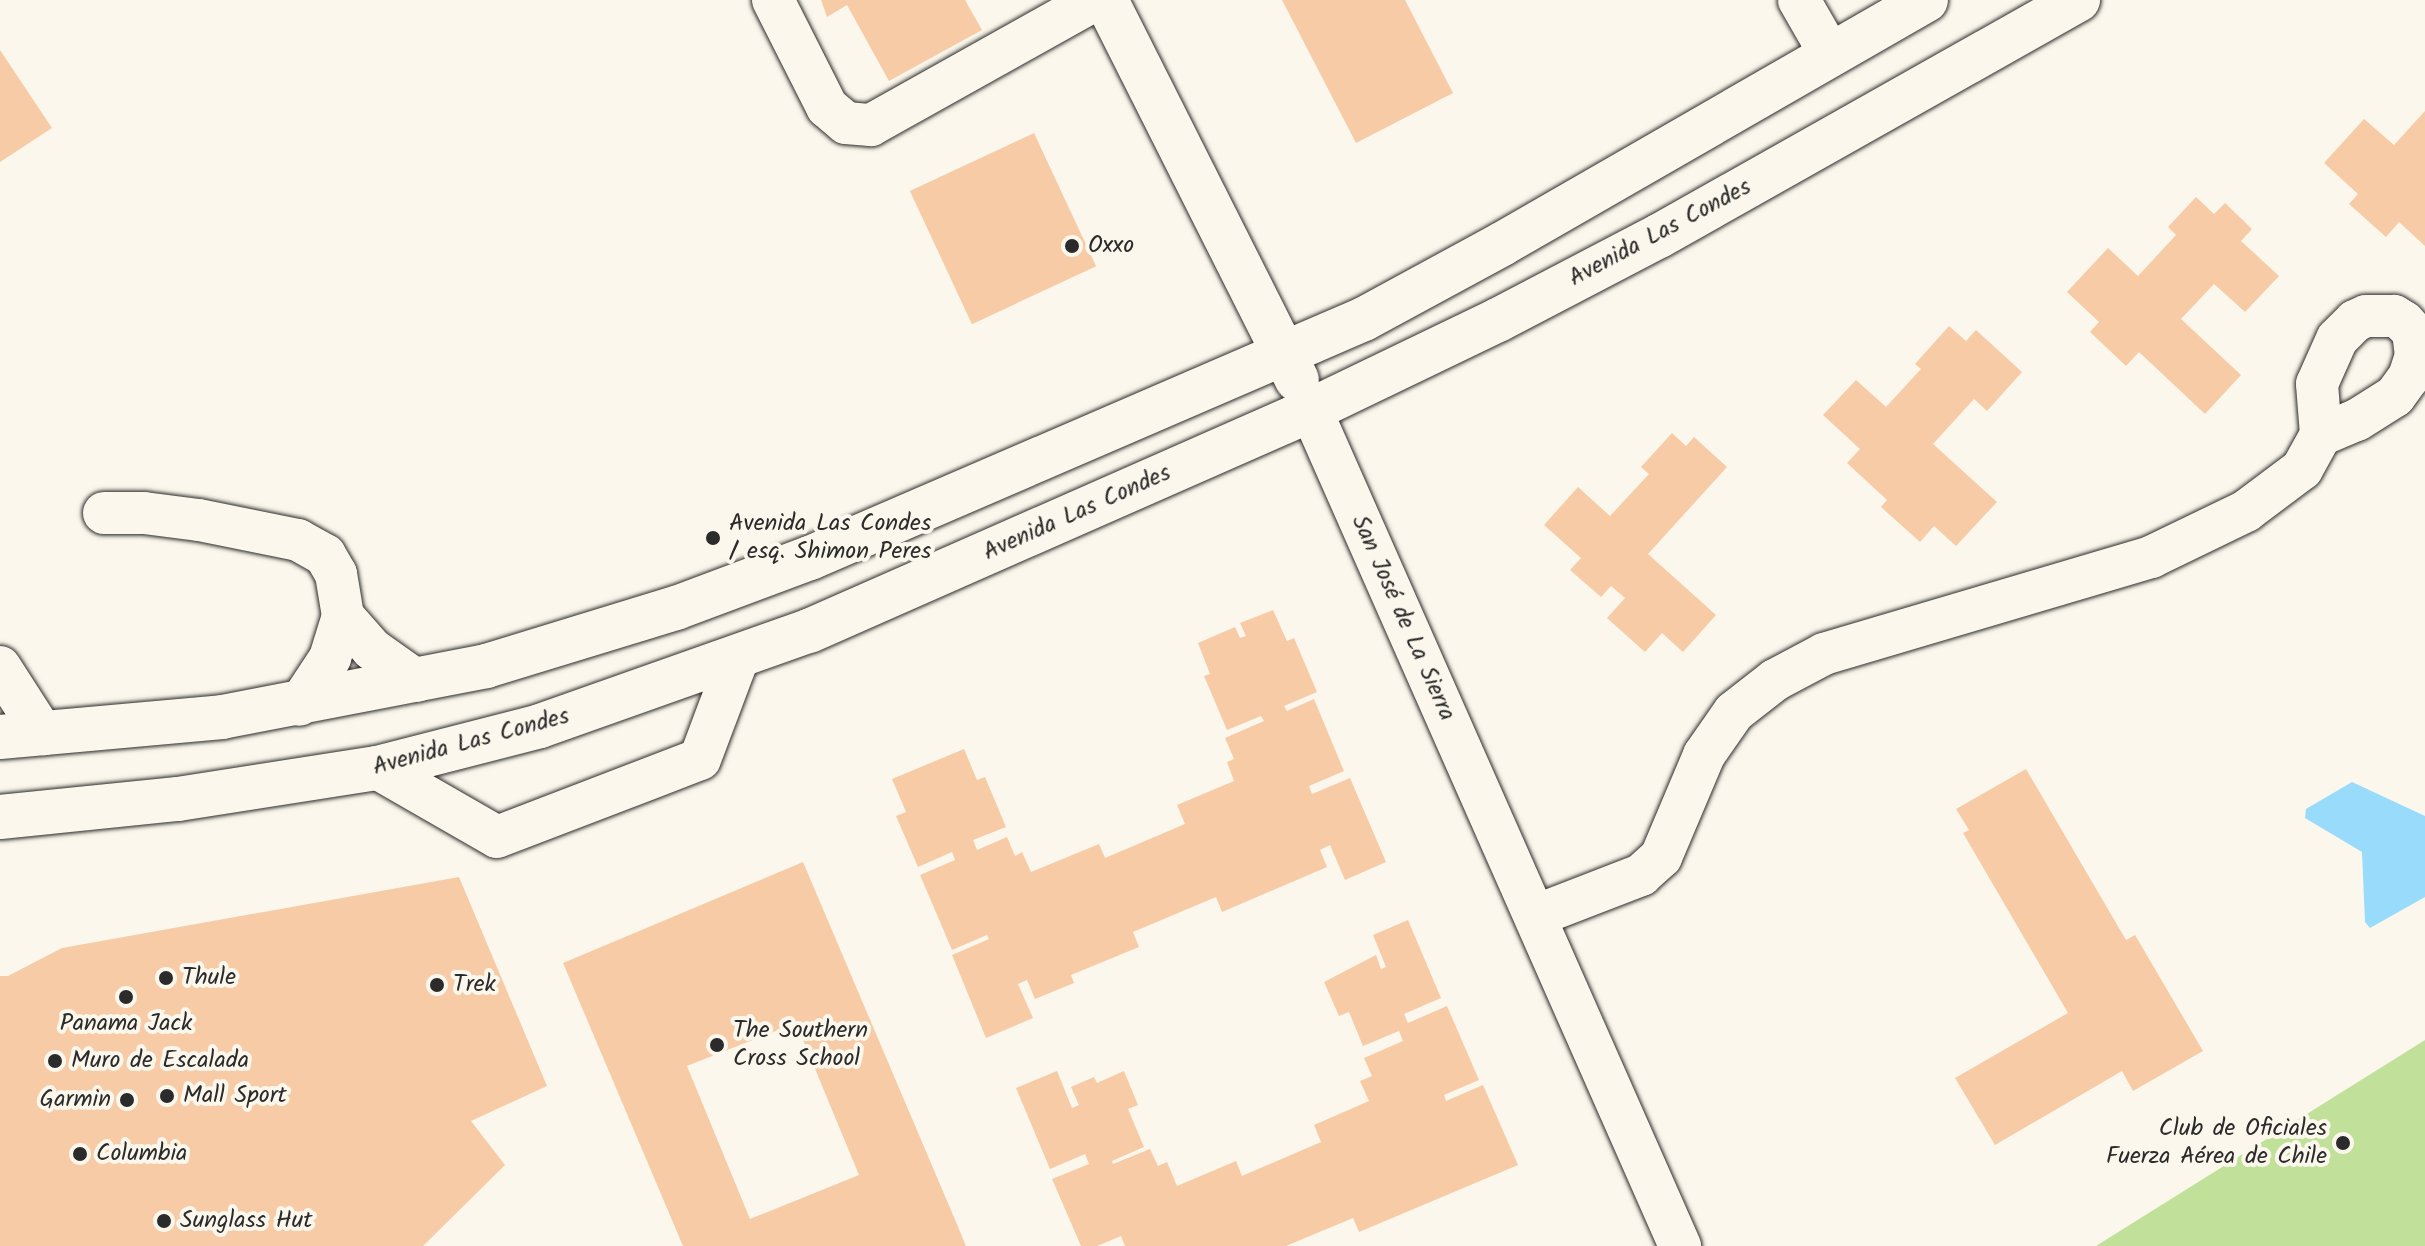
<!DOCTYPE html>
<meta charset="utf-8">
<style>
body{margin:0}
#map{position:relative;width:2425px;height:1246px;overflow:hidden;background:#fbf7ec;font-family:Kalam,sans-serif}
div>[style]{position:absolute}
.green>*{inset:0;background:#c1e19a}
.water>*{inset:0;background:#98dbfa}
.building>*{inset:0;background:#f7cba6;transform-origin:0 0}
.roads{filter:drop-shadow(0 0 2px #2b2b2b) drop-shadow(0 0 2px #2b2b2b)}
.minor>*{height:42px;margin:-21px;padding:0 21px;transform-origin:21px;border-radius:21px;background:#fbf7ec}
.major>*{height:44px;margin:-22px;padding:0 22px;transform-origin:22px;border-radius:22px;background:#fbf7ec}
.dots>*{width:22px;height:22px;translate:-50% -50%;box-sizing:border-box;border:4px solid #fbf7ec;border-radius:50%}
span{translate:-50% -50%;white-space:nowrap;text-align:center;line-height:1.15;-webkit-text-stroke:8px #fbf7ec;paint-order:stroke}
.street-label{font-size:24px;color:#2b2b2b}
.poi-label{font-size:24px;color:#2b2b2b}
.left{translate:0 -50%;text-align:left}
.right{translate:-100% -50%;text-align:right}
</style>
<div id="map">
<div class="green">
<div style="clip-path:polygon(2425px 1040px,2425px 1246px,2096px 1246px)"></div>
</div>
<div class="water">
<div style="clip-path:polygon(2352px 782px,2425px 816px,2425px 897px,2370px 928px,2365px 922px,2362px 852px,2305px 818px,2306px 809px)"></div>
</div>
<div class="building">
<div style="clip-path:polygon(821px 0,965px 0,982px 30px,889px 81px,847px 5px,827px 17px)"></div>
<div style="clip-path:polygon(1282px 0,1405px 0,1453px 93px,1356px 143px)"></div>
<div style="clip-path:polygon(0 50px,52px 128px,0 162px)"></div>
<div style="clip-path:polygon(2425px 111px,2425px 246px,2399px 222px,2386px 237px,2349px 204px,2358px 194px,2324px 163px,2364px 119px,2394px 145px)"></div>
<div style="left:1034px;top:133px;width:147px;height:137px;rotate:65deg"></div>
<div style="clip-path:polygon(2196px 197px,2214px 214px,2225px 203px,2252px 229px,2241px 241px,2279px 276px,2245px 312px,2214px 284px,2181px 319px,2241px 375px,2205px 414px,2139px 352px,2126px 366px,2090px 332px,2099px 322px,2067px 292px,2108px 248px,2138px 276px,2176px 235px,2168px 227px)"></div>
<div style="clip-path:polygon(1949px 326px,1966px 341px,1976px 330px,2022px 372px,1987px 411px,1974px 399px,1933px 444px,1997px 502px,1956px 546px,1934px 526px,1920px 542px,1881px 507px,1887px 500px,1847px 463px,1860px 449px,1823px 415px,1856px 380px,1886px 407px,1921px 369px,1915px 364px)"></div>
<div style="clip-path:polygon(1672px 433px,1686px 446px,1694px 437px,1727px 467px,1648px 554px,1716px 615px,1683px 652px,1662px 633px,1645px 652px,1607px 618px,1625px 598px,1611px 586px,1601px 597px,1570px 570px,1581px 558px,1544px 525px,1578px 487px,1610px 516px,1649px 474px,1641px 467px)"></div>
<div style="clip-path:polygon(1273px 610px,1287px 641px,1294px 638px,1317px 692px,1284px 706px,1287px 711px,1314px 699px,1344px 771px,1309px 786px,1312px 794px,1350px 778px,1386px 862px,1345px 880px,1330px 845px,1320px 850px,1327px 867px,1222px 912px,1216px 897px,1133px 932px,1139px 947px,1071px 975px,1074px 983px,1035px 999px,1027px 980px,1018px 984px,1033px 1018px,986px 1038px,952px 955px,989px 939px,987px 935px,952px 950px,920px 875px,955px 860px,952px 852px,918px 867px,896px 816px,906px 812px,892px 779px,964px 749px,977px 780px,985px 777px,1006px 827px,973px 840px,977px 850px,1007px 837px,1015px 856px,1022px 852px,1031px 872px,1099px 844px,1105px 858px,1185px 824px,1177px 805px,1234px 781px,1227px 762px,1234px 759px,1225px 738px,1264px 721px,1261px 716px,1227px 730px,1204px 676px,1210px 674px,1198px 643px,1235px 627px,1240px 638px,1246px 636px,1240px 623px)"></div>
<div style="clip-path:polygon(2026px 769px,2126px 940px,2135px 935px,2203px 1051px,2133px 1091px,2122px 1071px,1995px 1145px,1955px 1078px,2068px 1013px,1963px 833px,1969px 830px,1956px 809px)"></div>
<div style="clip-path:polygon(evenodd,803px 862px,956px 1222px,966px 1246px,683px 1246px,563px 963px,803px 862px,796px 1023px,859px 1175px,750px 1219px,687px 1066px,796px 1023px)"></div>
<div style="clip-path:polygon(459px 877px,547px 1086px,471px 1121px,505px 1165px,423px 1246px,0 1246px,0 976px,8px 976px,62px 948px)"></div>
<div style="clip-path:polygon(1408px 920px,1441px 998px,1404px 1014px,1408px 1023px,1447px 1006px,1479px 1080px,1444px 1095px,1446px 1101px,1483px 1085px,1518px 1165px,1359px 1232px,1353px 1218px,1286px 1246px,1125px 1246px,1121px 1236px,1097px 1246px,1081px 1246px,1052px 1179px,1089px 1164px,1085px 1154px,1050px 1169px,1016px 1088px,1057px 1071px,1072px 1108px,1079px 1105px,1071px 1087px,1094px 1077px,1097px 1083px,1124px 1071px,1138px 1105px,1128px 1109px,1144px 1147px,1112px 1161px,1113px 1164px,1150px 1149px,1158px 1166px,1167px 1162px,1177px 1186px,1236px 1161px,1242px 1176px,1321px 1142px,1314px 1125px,1369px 1101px,1360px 1081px,1372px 1076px,1364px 1058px,1403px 1041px,1399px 1031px,1363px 1046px,1349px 1012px,1339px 1016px,1324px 982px,1376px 955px,1381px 969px,1386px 967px,1373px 935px)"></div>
</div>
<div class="roads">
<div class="minor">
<div style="left:773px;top:0;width:120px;rotate:63.2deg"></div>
<div style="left:827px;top:107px;width:25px;rotate:40deg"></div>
<div style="left:846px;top:123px;width:25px;rotate:5deg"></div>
<div style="left:871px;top:125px;width:257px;rotate:-29.2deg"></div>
<div style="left:1799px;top:0;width:62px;rotate:60.1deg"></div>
<div style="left:1311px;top:410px;width:914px;rotate:66.18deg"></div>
<div style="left:104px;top:513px;width:40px"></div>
<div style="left:144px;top:513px;width:55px;rotate:7.3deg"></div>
<div style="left:199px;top:520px;width:101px;rotate:11.4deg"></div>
<div style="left:298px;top:540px;width:31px;rotate:29deg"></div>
<div style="left:325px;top:555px;width:22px;rotate:60deg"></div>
<div style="left:336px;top:574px;width:43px;rotate:80.5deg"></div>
<div style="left:343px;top:616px;width:44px;rotate:107.2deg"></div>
<div style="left:330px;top:658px;width:56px;rotate:123.4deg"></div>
<div style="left:343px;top:616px;width:44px;rotate:48.7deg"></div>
<div style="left:372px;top:649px;width:55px;rotate:35.4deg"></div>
<div style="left:0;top:667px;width:80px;rotate:57.3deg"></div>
<div style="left:377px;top:768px;width:138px;rotate:29.9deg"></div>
<div style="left:497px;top:837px;width:217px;rotate:-21deg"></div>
<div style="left:700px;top:759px;width:108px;rotate:-69.4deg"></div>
<div style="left:1535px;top:916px;width:114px;rotate:-21.1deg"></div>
<div style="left:1641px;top:875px;width:27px;rotate:-42deg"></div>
<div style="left:1661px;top:857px;width:111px;rotate:-67.1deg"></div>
<div style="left:1704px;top:755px;width:52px;rotate:-55.1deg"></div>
<div style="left:1734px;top:712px;width:52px;rotate:-38deg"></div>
<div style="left:1775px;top:680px;width:55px;rotate:-28deg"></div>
<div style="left:1824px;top:654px;width:341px;rotate:-16.5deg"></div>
<div style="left:2151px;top:557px;width:106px;rotate:-25.8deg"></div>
<div style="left:2246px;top:511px;width:70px;rotate:-36.9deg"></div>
<div style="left:2302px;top:469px;width:39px;rotate:-61deg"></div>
<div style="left:2321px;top:435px;width:39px;rotate:-23deg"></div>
<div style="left:2357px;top:420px;width:45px;rotate:-32.3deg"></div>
<div style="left:2395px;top:396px;width:24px;rotate:-54deg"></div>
<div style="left:2409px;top:377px;width:22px;rotate:-72deg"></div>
<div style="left:2416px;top:356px;width:24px;rotate:-97deg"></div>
<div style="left:2413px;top:332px;width:13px;rotate:-132deg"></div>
<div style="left:2404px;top:322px;width:12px;rotate:-149deg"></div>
<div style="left:2394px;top:316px;width:28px;rotate:180deg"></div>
<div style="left:2366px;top:316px;width:12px;rotate:156deg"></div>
<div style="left:2355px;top:321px;width:25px;rotate:135deg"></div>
<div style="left:2337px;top:339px;width:49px;rotate:114deg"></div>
<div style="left:2317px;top:384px;width:51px;rotate:85.5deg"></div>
</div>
<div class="major">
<div style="left:1106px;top:0;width:425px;rotate:63.3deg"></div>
<div style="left:0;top:737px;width:223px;rotate:-5.1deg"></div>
<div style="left:222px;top:717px;width:269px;rotate:-10.9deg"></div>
<div style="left:486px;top:666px;width:199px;rotate:-17deg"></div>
<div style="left:676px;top:608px;width:143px;rotate:-20.5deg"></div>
<div style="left:810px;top:558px;width:603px;rotate:-23.34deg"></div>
<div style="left:1364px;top:319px;width:157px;rotate:-28.5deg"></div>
<div style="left:1502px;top:244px;width:489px;rotate:-29.9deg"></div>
<div style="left:0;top:817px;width:179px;rotate:-5.8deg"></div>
<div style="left:178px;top:799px;width:201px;rotate:-8.9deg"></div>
<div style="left:377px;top:768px;width:168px;rotate:-14.4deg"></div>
<div style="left:540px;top:726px;width:285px;rotate:-19.5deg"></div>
<div style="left:809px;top:631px;width:548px;rotate:-23.76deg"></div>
<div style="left:1311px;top:410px;width:208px;rotate:-25.7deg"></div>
<div style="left:1498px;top:320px;width:182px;rotate:-27.6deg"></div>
<div style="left:1659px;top:236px;width:481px;rotate:-29.4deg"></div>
</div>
</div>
<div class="dots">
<div style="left:1072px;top:246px;background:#2b2b2b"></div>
<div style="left:713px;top:538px;background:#2b2b2b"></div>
<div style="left:166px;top:978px;background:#2b2b2b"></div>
<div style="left:437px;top:985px;background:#2b2b2b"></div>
<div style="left:126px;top:997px;background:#2b2b2b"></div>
<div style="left:717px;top:1045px;background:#2b2b2b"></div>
<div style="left:55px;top:1061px;background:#2b2b2b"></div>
<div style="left:167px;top:1096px;background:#2b2b2b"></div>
<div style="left:127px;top:1100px;background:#2b2b2b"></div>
<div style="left:2343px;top:1143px;background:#2b2b2b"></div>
<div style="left:80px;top:1154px;background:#2b2b2b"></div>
<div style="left:164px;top:1221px;background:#2b2b2b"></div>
</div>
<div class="street-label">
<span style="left:1660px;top:233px;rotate:-28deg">Avenida Las Condes</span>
<span style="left:1077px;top:513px;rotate:-24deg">Avenida Las Condes</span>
<span style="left:1403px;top:618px;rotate:66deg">San José de La Sierra</span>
<span style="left:471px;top:742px;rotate:-15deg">Avenida Las Condes</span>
</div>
<div class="poi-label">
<span class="left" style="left:1088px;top:246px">Oxxo</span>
<span class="left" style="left:729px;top:538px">Avenida Las Condes<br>/ esq. Shimon Peres</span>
<span class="left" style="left:182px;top:978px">Thule</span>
<span class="left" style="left:453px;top:985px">Trek</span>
<span style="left:126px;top:1024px">Panama Jack</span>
<span class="left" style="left:733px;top:1045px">The Southern<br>Cross School</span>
<span class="left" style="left:71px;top:1061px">Muro de Escalada</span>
<span class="left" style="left:183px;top:1096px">Mall Sport</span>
<span class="right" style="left:111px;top:1100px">Garmin</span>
<span class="right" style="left:2327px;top:1143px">Club de Oficiales<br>Fuerza Aérea de Chile</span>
<span class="left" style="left:96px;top:1154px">Columbia</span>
<span class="left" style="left:180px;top:1221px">Sunglass Hut</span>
</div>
</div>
